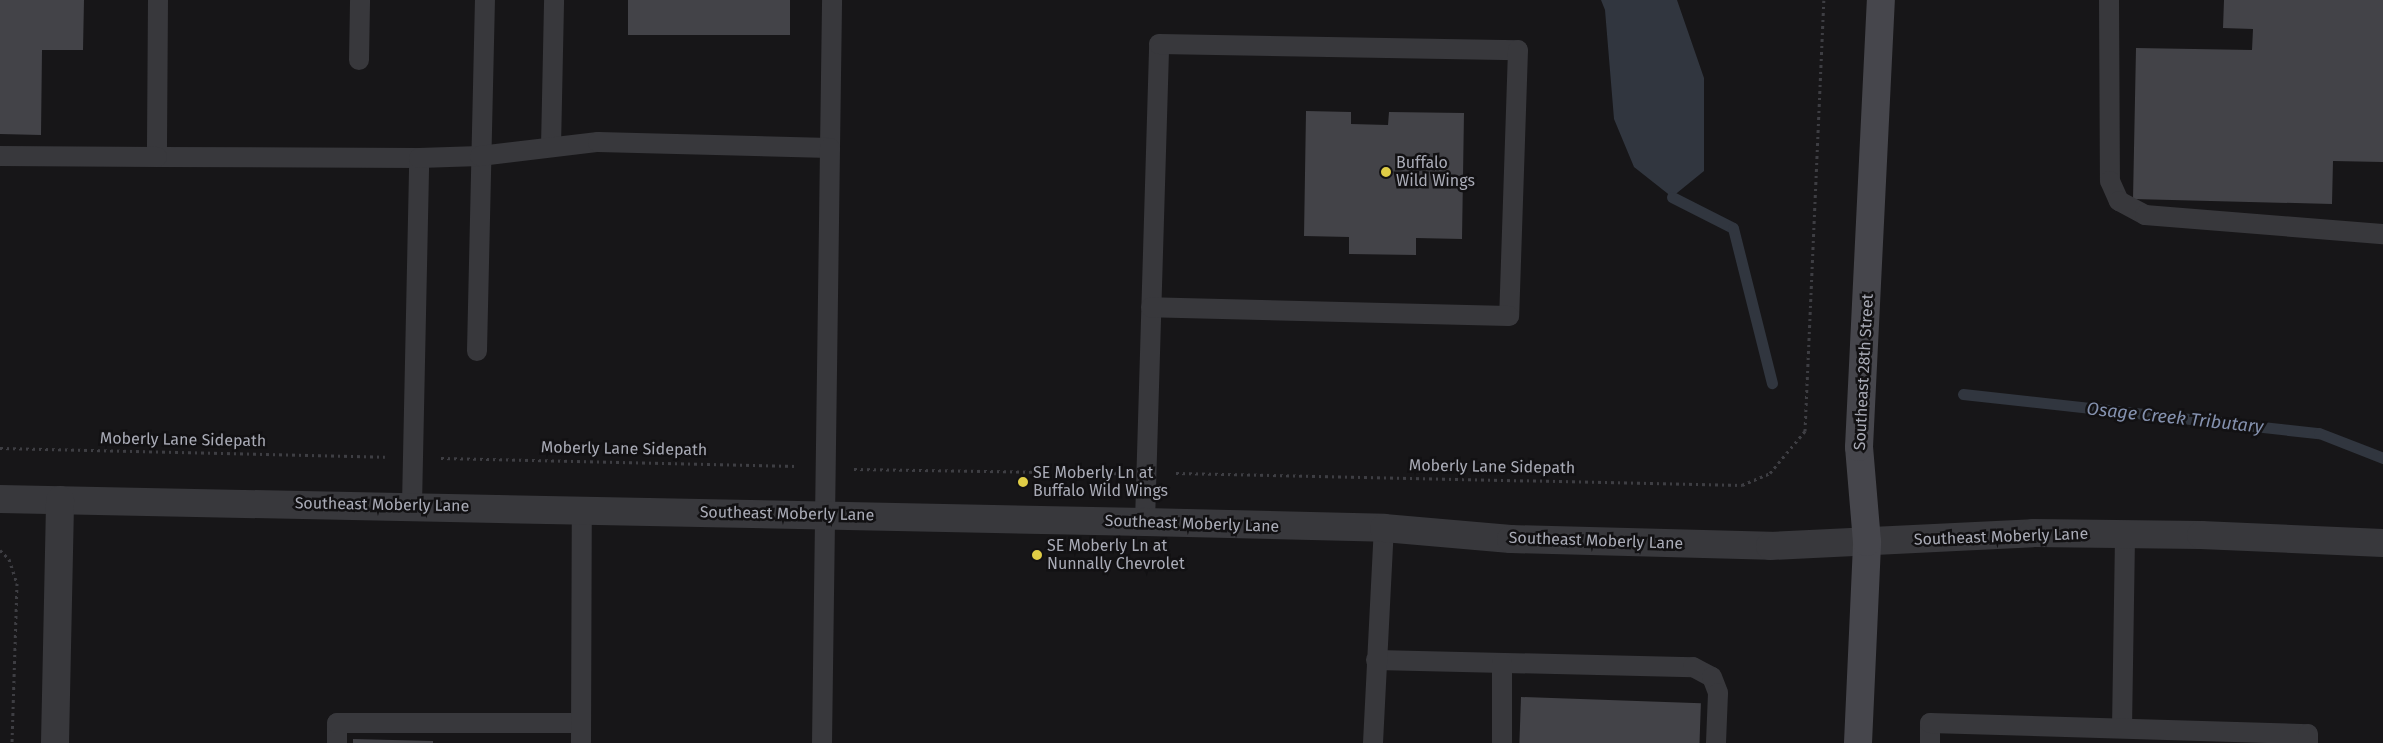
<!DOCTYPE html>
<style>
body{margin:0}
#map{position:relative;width:2383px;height:743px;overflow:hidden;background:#171618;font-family:"Fira Sans",sans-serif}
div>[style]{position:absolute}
.water>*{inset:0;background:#31363f}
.stream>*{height:11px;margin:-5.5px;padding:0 5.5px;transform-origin:5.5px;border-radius:5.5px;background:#31363f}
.building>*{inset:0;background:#434348;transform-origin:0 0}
.path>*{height:3px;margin-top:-1.5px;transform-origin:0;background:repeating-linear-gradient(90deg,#3e3e43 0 2.5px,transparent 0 6.5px)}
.service>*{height:20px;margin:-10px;padding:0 10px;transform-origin:10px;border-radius:10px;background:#38383c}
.tertiary>*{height:28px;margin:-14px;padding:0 14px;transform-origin:14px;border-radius:14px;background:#38383c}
.secondary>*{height:28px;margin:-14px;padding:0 14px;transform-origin:14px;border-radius:14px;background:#46464c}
.dots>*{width:14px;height:14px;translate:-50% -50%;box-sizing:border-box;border:2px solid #121113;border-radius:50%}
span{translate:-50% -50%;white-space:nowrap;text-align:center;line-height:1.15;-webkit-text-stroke:5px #121113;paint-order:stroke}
.poi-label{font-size:16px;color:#a9abb6}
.left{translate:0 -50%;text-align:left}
.street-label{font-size:16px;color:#a9abb6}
.water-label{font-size:18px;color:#8491ae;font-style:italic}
</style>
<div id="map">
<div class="water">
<div style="clip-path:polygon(1601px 0,1677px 0,1704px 78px,1704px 171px,1672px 197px,1634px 167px,1614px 119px,1605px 10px)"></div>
</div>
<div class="stream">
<div style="left:1672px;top:197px;width:68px;rotate:26.9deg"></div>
<div style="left:1733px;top:228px;width:160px;rotate:75.9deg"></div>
<div style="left:1963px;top:394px;width:358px;rotate:6.3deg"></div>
<div style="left:2319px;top:433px;width:69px;rotate:21.3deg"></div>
</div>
<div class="building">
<div style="clip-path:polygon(0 0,84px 0,83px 50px,42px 50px,41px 135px,0 134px)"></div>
<div style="left:628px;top:0;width:162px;height:35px"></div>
<div style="clip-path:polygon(2224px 0,2383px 0,2383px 162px,2333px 161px,2332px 204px,2133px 199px,2136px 48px,2252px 50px,2253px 29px,2223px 28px)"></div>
<div style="clip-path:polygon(1306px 111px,1351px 112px,1351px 124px,1388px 125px,1389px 112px,1464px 113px,1462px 239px,1416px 238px,1416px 255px,1349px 254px,1349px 237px,1304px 236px)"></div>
<div style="left:1521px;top:697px;width:180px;height:46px;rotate:2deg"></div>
<div style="clip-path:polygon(353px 739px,433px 741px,433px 743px,353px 743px)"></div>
</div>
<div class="path">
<div style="left:0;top:448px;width:385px;rotate:1.3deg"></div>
<div style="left:441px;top:458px;width:357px;rotate:1.3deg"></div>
<div style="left:854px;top:469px;width:263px;rotate:0.9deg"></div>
<div style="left:1176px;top:473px;width:566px;rotate:1.21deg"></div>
<div style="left:1742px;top:485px;width:30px;rotate:-23deg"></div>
<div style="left:1770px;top:473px;width:55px;rotate:-50.2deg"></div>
<div style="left:1805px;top:431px;width:431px;rotate:-87.5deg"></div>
<div style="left:0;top:550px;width:13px;rotate:45deg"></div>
<div style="left:9px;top:559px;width:25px;rotate:72deg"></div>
<div style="left:17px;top:583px;width:160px;rotate:91.8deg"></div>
</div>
<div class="service">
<div style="left:158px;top:0;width:157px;rotate:90.4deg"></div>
<div style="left:157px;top:157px;width:262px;rotate:0.2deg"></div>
<div style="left:2109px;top:0;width:181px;rotate:89.7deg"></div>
<div style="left:2110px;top:181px;width:22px;rotate:66deg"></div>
<div style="left:2119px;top:201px;width:30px;rotate:28deg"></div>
<div style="left:2145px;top:215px;width:239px;rotate:4.6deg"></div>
<div style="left:359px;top:60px;width:60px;rotate:-89deg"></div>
<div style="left:551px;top:147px;width:147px;rotate:-88.8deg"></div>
<div style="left:830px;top:148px;width:148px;rotate:-89.2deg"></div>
<div style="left:0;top:156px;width:157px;rotate:0.4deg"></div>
<div style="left:477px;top:351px;width:351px;rotate:-88.7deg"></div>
<div style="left:412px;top:505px;width:347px;rotate:-88.8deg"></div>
<div style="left:419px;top:158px;width:61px;rotate:-1.9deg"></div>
<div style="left:480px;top:156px;width:119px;rotate:-6.8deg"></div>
<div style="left:598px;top:142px;width:232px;rotate:1.5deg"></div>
<div style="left:830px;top:148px;width:595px;rotate:90.77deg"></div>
<div style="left:1145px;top:522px;width:478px;rotate:-88.3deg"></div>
<div style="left:1159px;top:44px;width:359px;rotate:1deg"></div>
<div style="left:1518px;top:50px;width:266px;rotate:91.9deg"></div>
<div style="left:1509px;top:316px;width:358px;rotate:-178.6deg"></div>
<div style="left:1376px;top:660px;width:317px;rotate:1.3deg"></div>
<div style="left:1693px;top:667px;width:21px;rotate:28deg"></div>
<div style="left:1712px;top:677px;width:17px;rotate:69deg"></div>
<div style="left:1718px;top:693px;width:50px;rotate:92.3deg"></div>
<div style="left:1502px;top:663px;width:80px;rotate:90deg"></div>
<div style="left:2122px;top:728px;width:193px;rotate:-89.1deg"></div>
<div style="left:337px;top:743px;width:20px;rotate:-90deg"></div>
<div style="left:337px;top:723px;width:244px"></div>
<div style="left:581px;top:743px;width:234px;rotate:-89.8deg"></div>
<div style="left:1373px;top:743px;width:215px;rotate:-87.1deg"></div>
<div style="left:1930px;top:743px;width:20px;rotate:-90deg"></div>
<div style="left:1930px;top:723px;width:378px;rotate:1.7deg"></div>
<div style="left:2308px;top:734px;width:9px;rotate:90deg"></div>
</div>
<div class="tertiary">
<div style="left:0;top:499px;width:1145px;rotate:1.15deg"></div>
<div style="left:1145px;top:522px;width:239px;rotate:1.4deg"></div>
<div style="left:1384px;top:528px;width:127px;rotate:5deg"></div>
<div style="left:1511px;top:539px;width:259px;rotate:1.5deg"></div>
<div style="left:1770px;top:546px;width:263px;rotate:-2.8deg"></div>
<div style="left:2033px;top:533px;width:168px;rotate:0.7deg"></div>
<div style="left:2201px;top:535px;width:182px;rotate:2.5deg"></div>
<div style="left:55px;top:743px;width:243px;rotate:-88.8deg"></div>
</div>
<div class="secondary">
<div style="left:1858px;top:743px;width:201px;rotate:-87.4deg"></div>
<div style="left:1867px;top:542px;width:95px;rotate:-94.8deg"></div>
<div style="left:1859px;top:447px;width:448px;rotate:-87.2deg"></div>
</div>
<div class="dots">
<div style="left:1386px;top:172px;background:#e0cd46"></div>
<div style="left:1023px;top:482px;background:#e0cd46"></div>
<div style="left:1037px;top:555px;background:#e0cd46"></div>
</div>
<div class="poi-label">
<span class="left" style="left:1396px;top:172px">Buffalo<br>Wild Wings</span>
<span class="left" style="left:1033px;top:482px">SE Moberly Ln at<br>Buffalo Wild Wings</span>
<span class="left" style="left:1047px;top:555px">SE Moberly Ln at<br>Nunnally Chevrolet</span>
</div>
<div class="street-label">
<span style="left:1864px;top:372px;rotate:-87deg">Southeast 28th Street</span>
<span style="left:183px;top:440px;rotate:1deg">Moberly Lane Sidepath</span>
<span style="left:624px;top:449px;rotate:1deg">Moberly Lane Sidepath</span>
<span style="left:1492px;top:467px;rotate:1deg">Moberly Lane Sidepath</span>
<span style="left:382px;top:505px;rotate:1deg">Southeast Moberly Lane</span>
<span style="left:787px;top:514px;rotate:1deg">Southeast Moberly Lane</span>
<span style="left:1192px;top:524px;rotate:2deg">Southeast Moberly Lane</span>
<span style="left:2001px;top:537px;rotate:-2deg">Southeast Moberly Lane</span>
<span style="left:1596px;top:541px;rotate:2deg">Southeast Moberly Lane</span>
</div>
<div class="water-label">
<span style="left:2175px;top:418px;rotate:6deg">Osage Creek Tributary</span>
</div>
</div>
